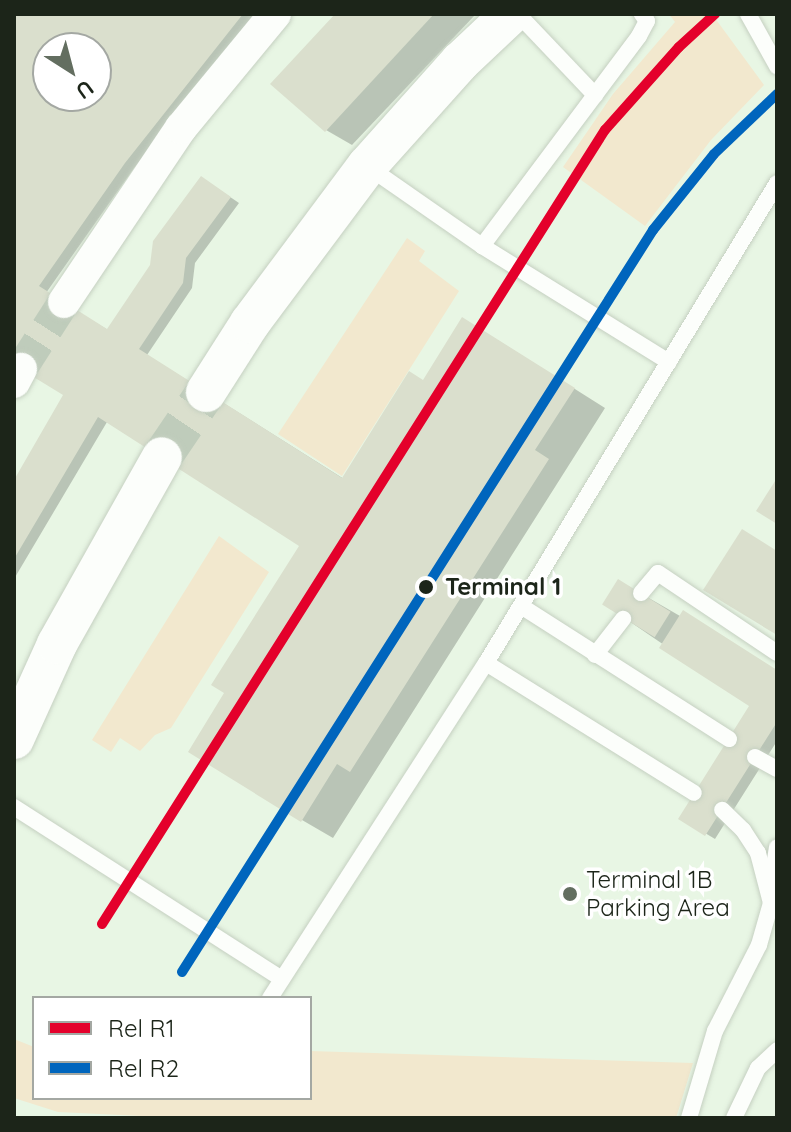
<!DOCTYPE html>
<style>
body{margin:0}
#map{position:relative;width:791px;height:1132px;overflow:hidden;background:#e8f6e4;font-family:Quicksand,sans-serif}
div>[style]{position:absolute}
.green>*{inset:0;background:#f2e8ce}
.shadow>*{inset:0;background:#0003}
.building>*{inset:0;background:#dadfcd;transform-origin:0 0}
.minor-tunnel>*{height:32px;margin-top:-16px;transform-origin:0;background:repeating-linear-gradient(90deg,#bfccbb 0 32px,transparent 0 48px)}
.tertiary-tunnel>*{height:40px;margin-top:-20px;transform-origin:0;background:repeating-linear-gradient(90deg,#bfccbb 0 40px,transparent 0 60px)}
.roads{filter:drop-shadow(0 0 2px #c5d0c1) drop-shadow(0 0 2px #c5d0c1)}
.service>*{height:16px;margin:-8px;padding:0 8px;transform-origin:8px;border-radius:8px;background:#fcfefb}
.minor>*{height:32px;margin:-16px;padding:0 16px;transform-origin:16px;border-radius:16px;background:#fcfefb}
.tertiary>*{height:40px;margin:-20px;padding:0 20px;transform-origin:20px;border-radius:20px;background:#fcfefb}
.tram>*{height:2px;margin:-1px;padding:0 1px;transform-origin:1px;border-radius:1px;background:#bec2bd}
.rail-1>*{height:10px;margin:-5px;padding:0 5px;transform-origin:5px;border-radius:5px;background:#e4002b}
.rail-2>*{height:10px;margin:-5px;padding:0 5px;transform-origin:5px;border-radius:5px;background:#0065bd}
.dots>*{width:22px;height:22px;translate:-50% -50%;box-sizing:border-box;border:4px solid #fff;border-radius:50%}
span{translate:-50% -50%;white-space:nowrap;text-align:center;line-height:1.15;-webkit-text-stroke:7px #fff;paint-order:stroke}
.stop-label{font-size:24px;color:#1c2519;font-weight:700}
.left{translate:0 -50%;text-align:left}
.poi-label{font-size:24px;color:#1c2519}
.frame{position:absolute;inset:0;border:16px solid #1c2519;pointer-events:none}
.legend{position:absolute;left:32px;top:996px;width:280px;height:104px;box-sizing:border-box;background:#fff;border:2px solid #a4a8a3;margin:0;padding:10px 14px;list-style:none;font-size:24px;color:#1c2519}
.legend li{display:flex;align-items:center;gap:16px;height:40px}
.legend b{width:40px;border:2px solid #a4a8a3}
.north{position:absolute;left:32px;top:32px;width:80px;height:80px;box-sizing:border-box;background:#fff;border:2px solid #a4a8a3;border-radius:50%;rotate:144deg;font-size:22px;font-weight:700;line-height:32px;text-align:center;color:#1c2519}
.north::after{content:'';display:block;margin:auto;width:28px;height:36px;background:#636e60;clip-path:polygon(50% 0,100% 100%,50% 72%,0 100%)}
</style>
<div id="map">
<div class="green">
<div style="clip-path:polygon(669px 14px,712px 14px,764px 85px,711px 140px,645px 226px,563px 167px,613px 94px,675px 22px)"></div>
<div style="clip-path:polygon(407px 238px,425px 251px,419px 261px,459px 291px,342px 476px,278px 434px)"></div>
<div style="clip-path:polygon(219px 536px,269px 572px,171px 728px,155px 735px,140px 751px,120px 738px,111px 752px,92px 740px)"></div>
<div style="clip-path:polygon(14px 1039px,34px 1047px,34px 1098px,310px 1098px,310px 1051px,693px 1063px,676px 1118px,183px 1118px,58px 1112px,14px 1098px)"></div>
</div>
<div class="shadow">
<div style="clip-path:polygon(evenodd,14px 14px,256px 14px,134px 168px,46px 293px,108px 330px,211px 184px,239px 203px,195px 263px,192px 288px,147px 355px,344px 479px,423px 382px,494px 338px,605px 408px,333px 838px,302px 820px,227px 693px,302px 545px,107px 422px,14px 579px,14px 484px,65px 395px,14px 363px,14px 14px,48px 48px,96px 48px,96px 96px,48px 96px,48px 48px)"></div>
<div style="clip-path:polygon(338px 14px,476px 14px,352px 145px,326px 130px)"></div>
<div style="clip-path:polygon(628px 586px,777px 672px,777px 741px,715px 839px,680px 818px,752px 705px,604px 604px)"></div>
</div>
<div class="building">
<div style="clip-path:polygon(evenodd,14px 14px,243px 14px,125px 163px,39px 286px,107px 329px,150px 265px,153px 241px,201px 176px,231px 197px,186px 258px,183px 283px,139px 349px,342px 478px,409px 371px,423px 380px,462px 317px,575px 388px,535px 450px,549px 459px,350px 772px,337px 764px,301px 822px,188px 752px,224px 693px,211px 685px,299px 546px,98px 417px,14px 559px,14px 480px,63px 395px,14px 365px,14px 14px,48px 48px,96px 48px,96px 96px,48px 96px,48px 48px)"></div>
<div style="clip-path:polygon(335px 14px,434px 14px,325px 132px,270px 84px)"></div>
<div style="clip-path:polygon(777px 478px,777px 524px,756px 511px)"></div>
<div style="clip-path:polygon(742px 529px,777px 551px,777px 635px,703px 590px)"></div>
<div style="left:618px;top:579px;width:62px;height:30px;rotate:32deg"></div>
<div style="clip-path:polygon(683px 610px,777px 670px,777px 722px,705px 836px,678px 819px,749px 706px,659px 648px)"></div>
</div>
<div class="minor-tunnel">
<div style="left:21px;top:369px;width:80px;rotate:-57.3deg"></div>
</div>
<div class="tertiary-tunnel">
<div style="left:162px;top:457px;width:78px;rotate:-55.9deg"></div>
</div>
<div class="roads">
<div class="service">
<div style="left:518px;top:14px;width:112px;rotate:46.5deg"></div>
<div style="left:748px;top:14px;width:60px;rotate:60.9deg"></div>
<div style="left:367px;top:166px;width:140px;rotate:34.8deg"></div>
<div style="left:482px;top:246px;width:220px;rotate:31.8deg"></div>
<div style="left:482px;top:246px;width:262px;rotate:-53.2deg"></div>
<div style="left:639px;top:36px;width:17px;rotate:-62deg"></div>
<div style="left:647px;top:21px;width:9px;rotate:-126deg"></div>
<div style="left:641px;top:593px;width:26px;rotate:-50deg"></div>
<div style="left:658px;top:573px;width:143px;rotate:33.9deg"></div>
<div style="left:521px;top:606px;width:247px;rotate:32.6deg"></div>
<div style="left:595px;top:655px;width:46px;rotate:-52.1deg"></div>
<div style="left:486px;top:663px;width:245px;rotate:32deg"></div>
<div style="left:755px;top:757px;width:25px;rotate:29deg"></div>
<div style="left:14px;top:807px;width:318px;rotate:32.7deg"></div>
<div style="left:771px;top:885px;width:38px;rotate:-81deg"></div>
<div style="left:270px;top:998px;width:399px;rotate:-57.2deg"></div>
<div style="left:486px;top:663px;width:561px;rotate:-58.77deg"></div>
<div style="left:689px;top:1118px;width:91px;rotate:-73.4deg"></div>
<div style="left:715px;top:1031px;width:97px;rotate:-62.9deg"></div>
<div style="left:759px;top:945px;width:44px;rotate:-74.1deg"></div>
<div style="left:771px;top:903px;width:52px;rotate:-104.6deg"></div>
<div style="left:758px;top:853px;width:27px;rotate:-123deg"></div>
<div style="left:743px;top:830px;width:29px;rotate:-136deg"></div>
<div style="left:734px;top:1118px;width:55px;rotate:-64.4deg"></div>
<div style="left:758px;top:1068px;width:26px;rotate:-43deg"></div>
</div>
<div class="minor">
<div style="left:64px;top:302px;width:210px;rotate:-56.1deg"></div>
<div style="left:181px;top:128px;width:148px;rotate:-50.5deg"></div>
<div style="left:14px;top:382px;width:15px;rotate:-62deg"></div>
</div>
<div class="tertiary">
<div style="left:206px;top:392px;width:82px;rotate:-57.5deg"></div>
<div style="left:250px;top:323px;width:196px;rotate:-53.3deg"></div>
<div style="left:367px;top:166px;width:140px;rotate:-48.2deg"></div>
<div style="left:460px;top:62px;width:70px;rotate:-43.3deg"></div>
<div style="left:14px;top:739px;width:104px;rotate:-65.6deg"></div>
<div style="left:57px;top:644px;width:214px;rotate:-60.7deg"></div>
</div>
</div>
<div class="tram">
<div style="left:102px;top:924px;width:191px;rotate:-57.8deg"></div>
<div style="left:182px;top:972px;width:190px;rotate:-57.5deg"></div>
</div>
<div class="rail-1">
<div style="left:102px;top:924px;width:940px;rotate:-57.65deg"></div>
<div style="left:605px;top:130px;width:111px;rotate:-48.3deg"></div>
<div style="left:679px;top:47px;width:49px;rotate:-42.5deg"></div>
</div>
<div class="rail-2">
<div style="left:182px;top:972px;width:879px;rotate:-57.59deg"></div>
<div style="left:653px;top:230px;width:97px;rotate:-51.2deg"></div>
<div style="left:714px;top:154px;width:87px;rotate:-43.6deg"></div>
</div>
<div class="dots">
<div style="left:426px;top:587px;background:#1c2519"></div>
<div style="left:570px;top:894px;background:#636e60"></div>
</div>
<div class="stop-label">
<span class="left" style="left:445px;top:587px">Terminal 1</span>
</div>
<div class="poi-label">
<span class="left" style="left:586px;top:894px">Terminal 1B<br>Parking Area</span>
</div>
<div class="frame"></div>
<ul class="legend">
<li><b style="height:10px;background:#e4002b"></b>Rel R1</li>
<li><b style="height:10px;background:#0065bd"></b>Rel R2</li>
</ul>
<div class="north">U</div>
</div>
